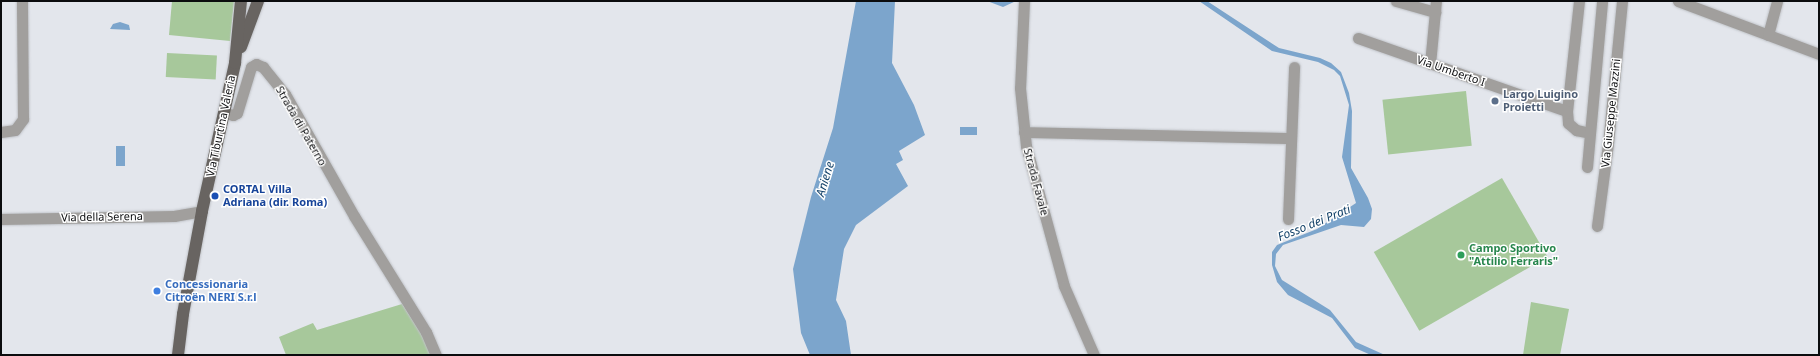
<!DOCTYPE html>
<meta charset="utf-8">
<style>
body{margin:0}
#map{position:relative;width:1820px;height:356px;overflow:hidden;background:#e3e6ec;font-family:"Noto Sans",sans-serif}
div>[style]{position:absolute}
.green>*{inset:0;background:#a7c89b;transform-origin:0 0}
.water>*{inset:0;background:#7ca5cc;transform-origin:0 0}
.roads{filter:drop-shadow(0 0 1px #c0c3c8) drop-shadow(0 0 1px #c0c3c8)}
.street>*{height:11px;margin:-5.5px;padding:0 5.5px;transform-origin:5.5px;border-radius:5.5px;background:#a19f9d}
.primary>*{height:12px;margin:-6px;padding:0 6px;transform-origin:6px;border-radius:6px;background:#686461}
.dots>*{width:11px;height:11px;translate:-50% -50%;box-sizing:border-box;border:2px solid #fff;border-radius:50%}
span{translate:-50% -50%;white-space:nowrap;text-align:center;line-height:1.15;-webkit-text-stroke:3px #fff;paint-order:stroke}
.street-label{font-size:11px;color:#0b0c0e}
.service-label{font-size:11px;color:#4e5e75;font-weight:700}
.left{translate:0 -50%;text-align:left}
.transit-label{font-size:11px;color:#164399;font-weight:700}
.leisure-label{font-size:11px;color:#27864d;font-weight:700}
.shop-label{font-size:11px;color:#366cbe;font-weight:700}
.water-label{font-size:12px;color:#15436a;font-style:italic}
.frame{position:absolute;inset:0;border:2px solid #0b0c0e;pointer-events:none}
</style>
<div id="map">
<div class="green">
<div style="clip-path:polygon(172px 1px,234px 1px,230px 41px,169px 35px)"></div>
<div style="left:167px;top:53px;width:50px;height:24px;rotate:3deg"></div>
<div style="left:1466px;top:91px;width:55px;height:84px;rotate:84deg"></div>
<div style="left:1502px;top:178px;width:91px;height:148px;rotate:60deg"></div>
<div style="clip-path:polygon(1531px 302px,1569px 309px,1560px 355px,1523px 355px)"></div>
<div style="clip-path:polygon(402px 304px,428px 345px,430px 355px,286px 355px,279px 337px,313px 323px,317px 330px)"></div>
</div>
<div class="water">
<div style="clip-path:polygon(856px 1px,895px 1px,892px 63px,914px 105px,925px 135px,899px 151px,903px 160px,896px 164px,908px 186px,856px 225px,844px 249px,836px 300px,846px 321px,851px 355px,810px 355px,801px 333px,793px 269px,811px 197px,833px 128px)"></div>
<div style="clip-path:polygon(987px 1px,1016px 1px,1003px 7px)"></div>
<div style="clip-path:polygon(1199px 1px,1207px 1px,1279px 48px,1320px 58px,1331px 63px,1341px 72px,1349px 93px,1352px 111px,1351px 168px,1368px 198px,1372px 209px,1371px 219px,1364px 227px,1341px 225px,1283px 245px,1276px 254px,1275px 266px,1282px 280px,1330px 310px,1356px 342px,1385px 355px,1371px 355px,1355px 348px,1332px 318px,1288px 295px,1277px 282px,1272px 265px,1272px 252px,1277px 245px,1317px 229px,1356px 203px,1342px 157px,1349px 105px,1340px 76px,1334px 70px,1318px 62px,1272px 51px)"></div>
<div style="clip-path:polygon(120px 22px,129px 25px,130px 30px,110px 29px,113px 24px)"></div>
<div style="left:960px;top:127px;width:17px;height:8px"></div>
<div style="left:116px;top:146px;width:9px;height:20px"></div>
</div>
<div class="roads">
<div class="street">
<div style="left:1024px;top:1px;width:87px;rotate:92.6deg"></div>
<div style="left:1020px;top:88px;width:58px;rotate:84.1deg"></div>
<div style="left:1026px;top:146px;width:145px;rotate:74.8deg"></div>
<div style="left:1064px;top:286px;width:75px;rotate:66.5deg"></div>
<div style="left:1396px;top:1px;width:41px;rotate:15.8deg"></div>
<div style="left:1579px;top:1px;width:111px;rotate:96.2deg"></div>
<div style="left:1567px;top:111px;width:12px;rotate:85deg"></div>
<div style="left:1568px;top:123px;width:11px;rotate:41deg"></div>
<div style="left:1576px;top:130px;width:14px;rotate:12deg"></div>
<div style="left:1678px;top:1px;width:151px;rotate:20.6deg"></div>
<div style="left:1768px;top:35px;width:35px;rotate:-75deg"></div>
<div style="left:1358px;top:38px;width:221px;rotate:19.3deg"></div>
<div style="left:1430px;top:64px;width:63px;rotate:-84.6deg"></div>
<div style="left:225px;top:113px;width:8px;rotate:14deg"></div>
<div style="left:233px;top:115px;width:4px;rotate:-27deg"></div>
<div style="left:237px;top:113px;width:48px;rotate:-73.1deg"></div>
<div style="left:251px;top:67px;width:6px;rotate:-31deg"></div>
<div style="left:256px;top:64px;width:8px;rotate:23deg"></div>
<div style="left:263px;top:67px;width:35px;rotate:51deg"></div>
<div style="left:285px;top:94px;width:140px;rotate:60.5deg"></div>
<div style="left:354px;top:216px;width:137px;rotate:58.2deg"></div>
<div style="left:426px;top:332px;width:25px;rotate:67deg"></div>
<div style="left:1px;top:132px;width:14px;rotate:-8deg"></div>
<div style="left:15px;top:130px;width:14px;rotate:-54deg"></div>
<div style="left:23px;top:119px;width:118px;rotate:-90.5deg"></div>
<div style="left:1024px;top:132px;width:267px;rotate:1.3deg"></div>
<div style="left:1587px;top:167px;width:167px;rotate:-84.8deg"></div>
<div style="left:1px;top:219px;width:173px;rotate:-1deg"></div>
<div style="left:174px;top:216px;width:28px;rotate:-10deg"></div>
<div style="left:1288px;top:219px;width:152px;rotate:-87.7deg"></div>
<div style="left:1597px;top:226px;width:83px;rotate:-82.4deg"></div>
<div style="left:1608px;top:144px;width:144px;rotate:-84.4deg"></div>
</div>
<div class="primary">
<div style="left:241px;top:47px;width:49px;rotate:-69.7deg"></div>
<div style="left:178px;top:355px;width:41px;rotate:-83deg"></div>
<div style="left:183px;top:314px;width:105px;rotate:-79.5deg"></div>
<div style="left:202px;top:211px;width:152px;rotate:-77.4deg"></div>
<div style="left:235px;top:63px;width:62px;rotate:-84.5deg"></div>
</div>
</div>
<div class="dots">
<div style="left:1495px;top:101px;background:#5c6f8a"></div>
<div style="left:215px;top:196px;background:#1a4fb4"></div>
<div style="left:1461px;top:255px;background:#2e9e5b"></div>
<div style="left:157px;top:291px;background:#3f7fe0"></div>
</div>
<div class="street-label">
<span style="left:1451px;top:71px;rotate:19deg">Via Umberto I</span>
<span style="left:1611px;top:113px;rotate:-84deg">Via Giuseppe Mazzini</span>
<span style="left:221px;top:126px;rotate:-78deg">Via Tiburtina Valeria</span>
<span style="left:301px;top:126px;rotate:60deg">Strada di Paterno</span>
<span style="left:1036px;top:182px;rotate:75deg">Strada Favale</span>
<span style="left:102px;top:217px;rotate:-1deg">Via della Serena</span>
</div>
<div class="service-label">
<span class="left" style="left:1503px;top:101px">Largo Luigino<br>Proietti</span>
</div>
<div class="transit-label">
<span class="left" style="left:223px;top:196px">CORTAL Villa<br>Adriana (dir. Roma)</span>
</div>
<div class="leisure-label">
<span class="left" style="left:1469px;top:255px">Campo Sportivo<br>"Attilio Ferraris"</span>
</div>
<div class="shop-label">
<span class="left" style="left:165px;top:291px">Concessionaria<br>Citroën NERI S.r.l</span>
</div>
<div class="water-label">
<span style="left:825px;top:179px;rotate:-73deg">Aniene</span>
<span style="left:1314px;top:223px;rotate:-22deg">Fosso dei Prati</span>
</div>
<div class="frame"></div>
</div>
